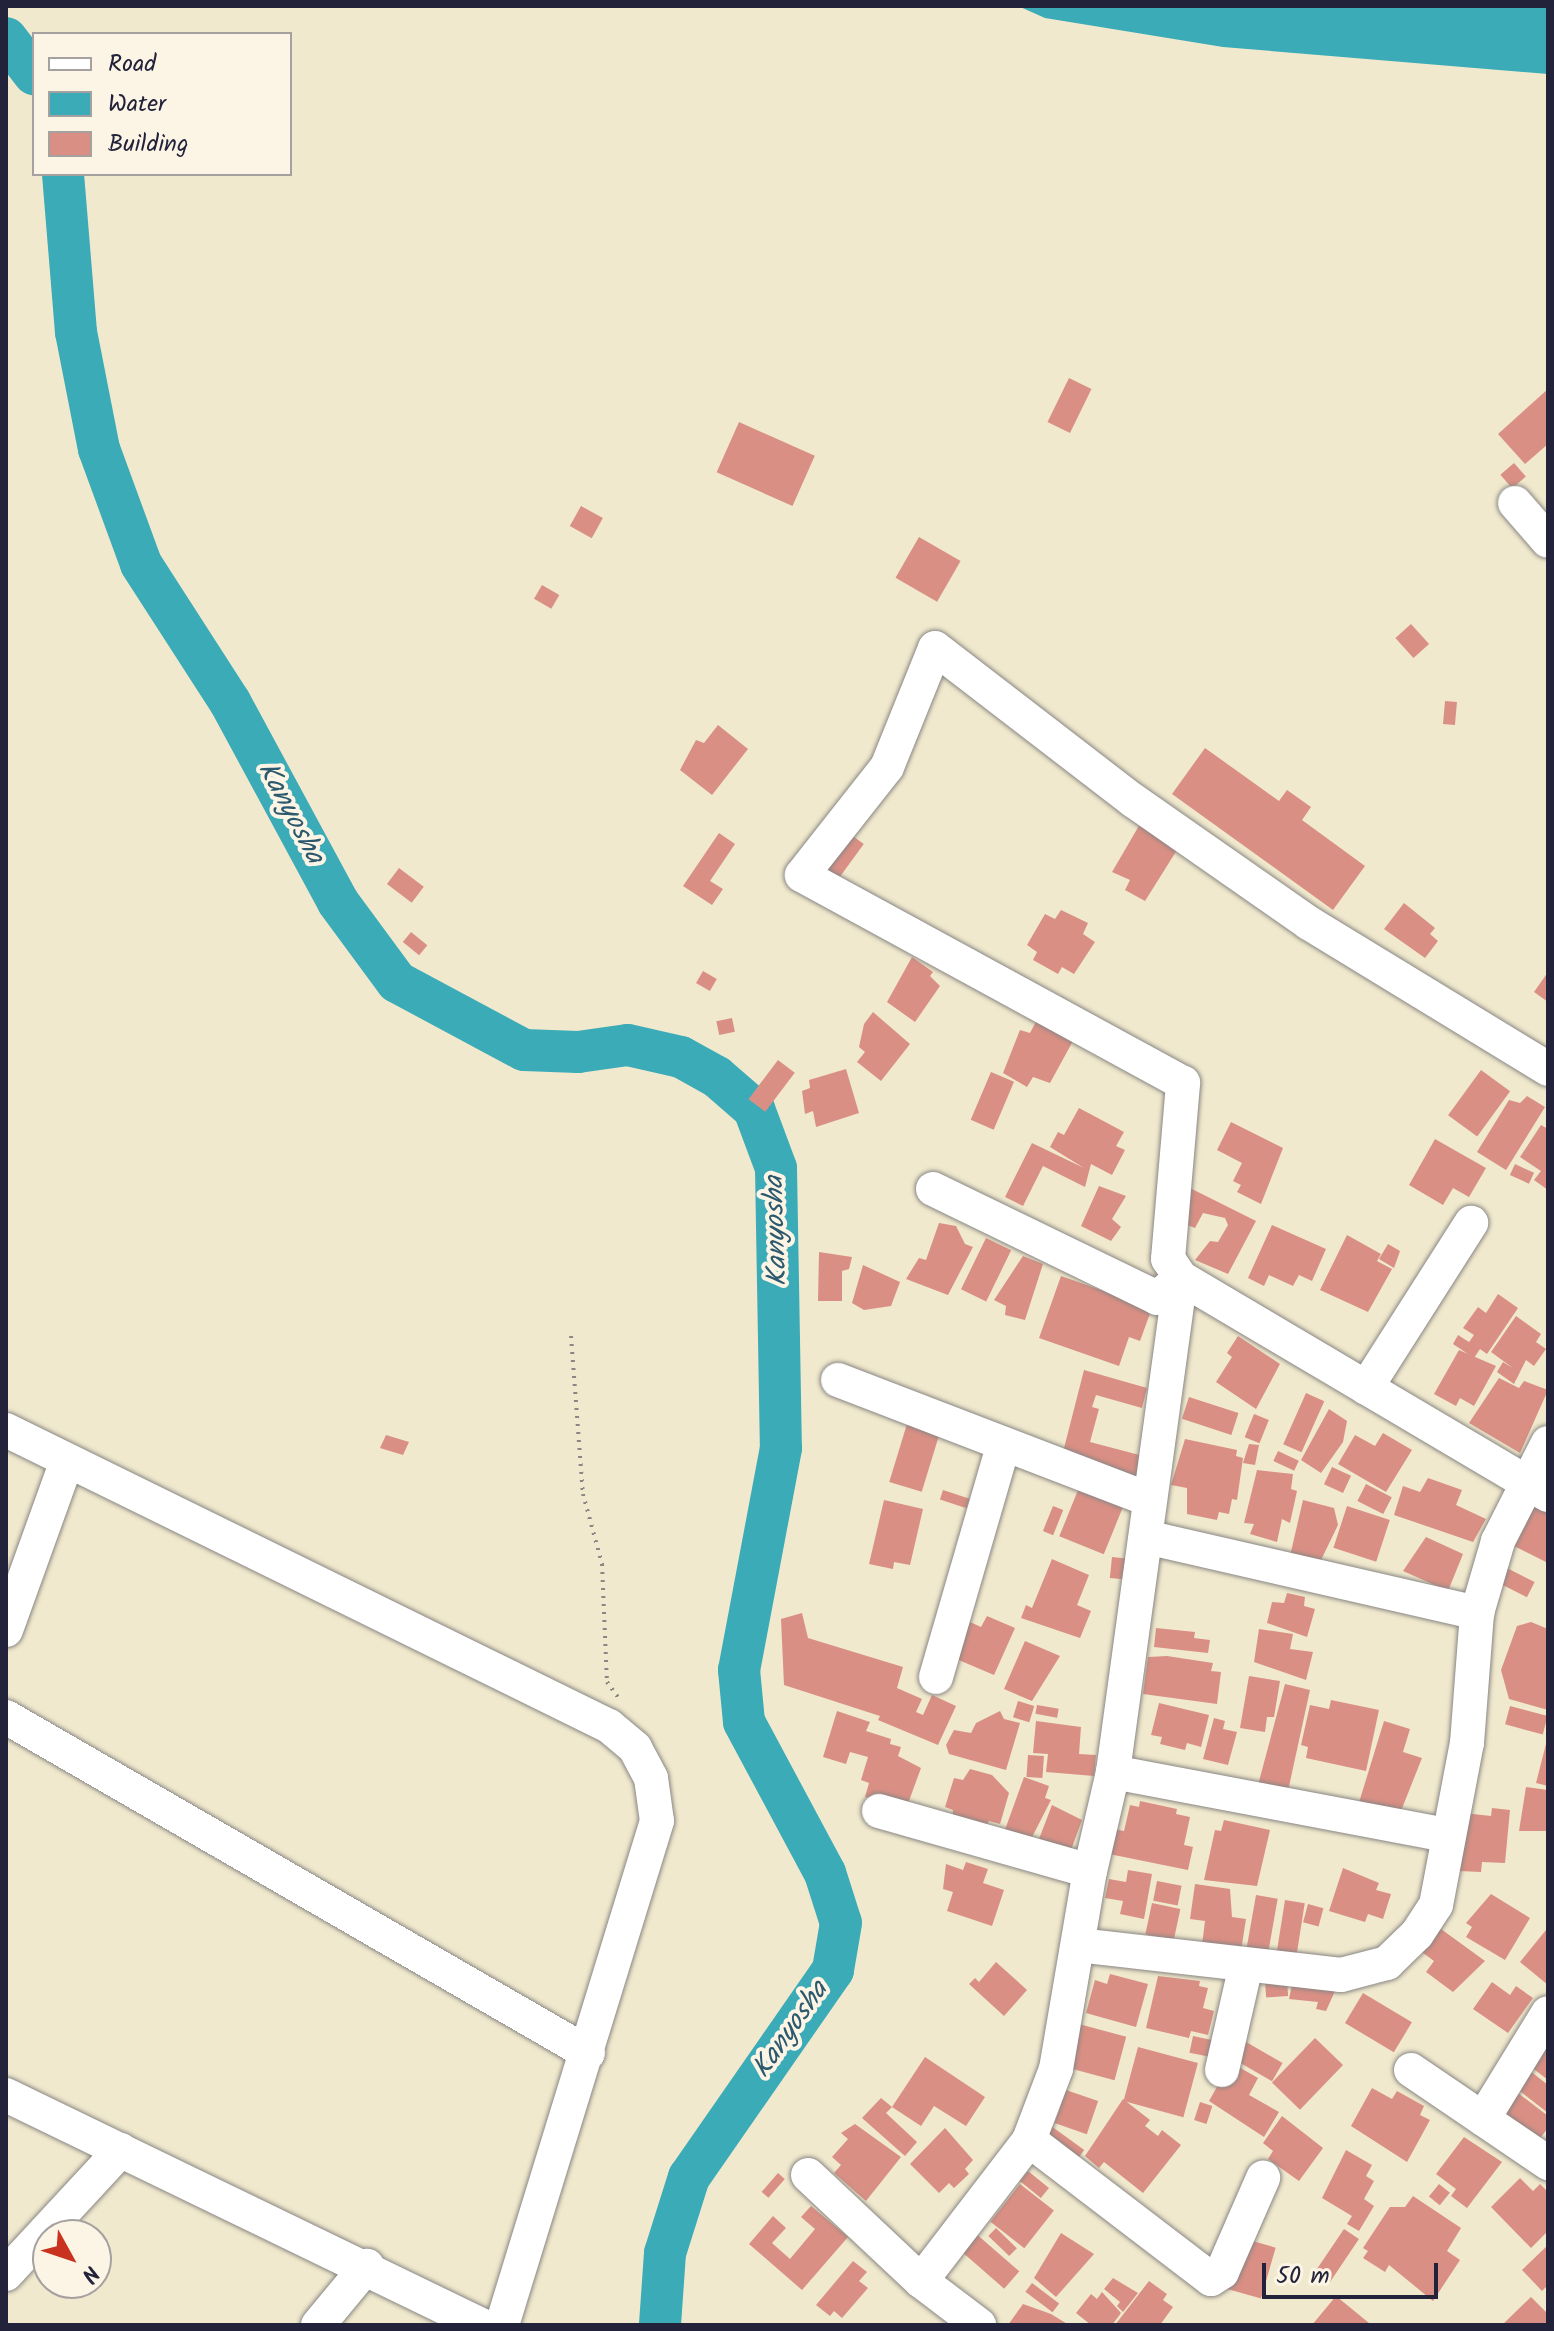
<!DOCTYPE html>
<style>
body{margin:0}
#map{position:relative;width:1554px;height:2331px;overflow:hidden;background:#f0e9cd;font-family:Kalam,sans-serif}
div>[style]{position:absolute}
.water>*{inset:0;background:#3babb7}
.river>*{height:42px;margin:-21px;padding:0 21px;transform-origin:21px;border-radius:21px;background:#3babb7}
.building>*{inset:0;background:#da8f84;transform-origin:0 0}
.path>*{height:4px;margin-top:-2px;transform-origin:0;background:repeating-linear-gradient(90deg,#898684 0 2px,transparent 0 8px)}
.roads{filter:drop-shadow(0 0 2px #898684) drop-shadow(0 0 2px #898684)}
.minor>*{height:34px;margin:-17px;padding:0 17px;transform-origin:17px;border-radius:17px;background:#fff}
span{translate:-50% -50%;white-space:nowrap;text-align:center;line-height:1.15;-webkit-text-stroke:8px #fcf5e5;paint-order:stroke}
.water-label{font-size:28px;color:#2c596d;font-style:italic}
.frame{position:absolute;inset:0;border:8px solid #22223b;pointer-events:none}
.legend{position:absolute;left:32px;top:32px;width:260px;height:144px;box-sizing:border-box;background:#fcf5e5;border:2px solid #a5a1a1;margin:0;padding:10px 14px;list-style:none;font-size:24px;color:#22223b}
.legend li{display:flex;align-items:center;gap:16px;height:40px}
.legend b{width:40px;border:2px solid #a5a1a1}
.north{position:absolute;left:32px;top:2219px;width:80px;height:80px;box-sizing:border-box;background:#fcf5e5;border:2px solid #a5a1a1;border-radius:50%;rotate:130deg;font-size:22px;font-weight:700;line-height:32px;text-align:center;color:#22223b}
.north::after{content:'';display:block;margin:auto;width:28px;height:36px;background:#c8321e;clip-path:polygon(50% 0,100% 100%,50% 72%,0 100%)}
.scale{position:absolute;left:1262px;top:2263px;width:176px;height:36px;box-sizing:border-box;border:4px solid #22223b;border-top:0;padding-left:10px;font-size:24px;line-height:28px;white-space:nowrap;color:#22223b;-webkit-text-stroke:6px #fcf5e5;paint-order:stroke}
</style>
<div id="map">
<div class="water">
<div style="clip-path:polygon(1018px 6px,1548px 6px,1548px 74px,1223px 47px,1045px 18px)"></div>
</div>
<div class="river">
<div style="left:6px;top:38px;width:46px;rotate:52.1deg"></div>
<div style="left:63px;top:174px;width:159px;rotate:85.3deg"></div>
<div style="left:76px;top:332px;width:119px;rotate:78.9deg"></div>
<div style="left:99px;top:449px;width:122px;rotate:69.9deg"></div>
<div style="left:141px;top:564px;width:164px;rotate:57.2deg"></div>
<div style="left:230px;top:702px;width:227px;rotate:61.6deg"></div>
<div style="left:338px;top:902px;width:99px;rotate:53.6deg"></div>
<div style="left:397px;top:982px;width:144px;rotate:28.2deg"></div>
<div style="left:524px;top:1050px;width:54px;rotate:2.1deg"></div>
<div style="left:578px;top:1052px;width:50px;rotate:-8deg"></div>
<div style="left:628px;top:1045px;width:54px;rotate:12.8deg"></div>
<div style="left:681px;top:1057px;width:41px;rotate:29.1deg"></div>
<div style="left:717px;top:1077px;width:49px;rotate:40.9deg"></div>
<div style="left:754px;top:1109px;width:63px;rotate:69.6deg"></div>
<div style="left:776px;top:1168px;width:280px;rotate:89deg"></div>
<div style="left:781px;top:1448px;width:226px;rotate:100.7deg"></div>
<div style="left:739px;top:1670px;width:52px;rotate:84.5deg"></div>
<div style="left:744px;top:1722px;width:171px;rotate:61.8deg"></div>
<div style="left:825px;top:1873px;width:52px;rotate:72.3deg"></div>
<div style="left:841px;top:1923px;width:48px;rotate:99.7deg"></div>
<div style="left:833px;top:1970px;width:252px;rotate:124.8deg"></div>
<div style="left:689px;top:2177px;width:80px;rotate:107.5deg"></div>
<div style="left:665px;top:2253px;width:72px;rotate:94deg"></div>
</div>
<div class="building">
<div style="left:1069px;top:378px;width:25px;height:49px;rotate:26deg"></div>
<div style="clip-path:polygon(1548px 389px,1548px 444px,1525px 464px,1498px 434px)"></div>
<div style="left:739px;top:422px;width:83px;height:55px;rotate:24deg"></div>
<div style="left:1514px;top:463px;width:18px;height:18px;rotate:49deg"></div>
<div style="left:581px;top:506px;width:25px;height:23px;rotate:29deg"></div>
<div style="left:919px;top:537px;width:48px;height:47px;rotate:30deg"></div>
<div style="left:542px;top:585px;width:20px;height:16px;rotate:30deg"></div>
<div style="left:1411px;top:624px;width:27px;height:21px;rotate:48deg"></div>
<div style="left:1445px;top:701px;width:12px;height:23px;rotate:5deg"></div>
<div style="clip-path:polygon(718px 725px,748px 749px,712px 795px,680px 770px,696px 740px,704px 743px)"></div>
<div style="clip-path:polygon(1205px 748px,1279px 801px,1287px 790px,1311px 807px,1302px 820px,1365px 866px,1333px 910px,1172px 794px)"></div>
<div style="clip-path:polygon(1140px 824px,1177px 850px,1145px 901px,1125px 890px,1130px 880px,1112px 872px)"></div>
<div style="clip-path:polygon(719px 833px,735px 844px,710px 881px,723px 889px,712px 905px,683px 886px)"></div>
<div style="left:850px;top:834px;width:17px;height:43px;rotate:36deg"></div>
<div style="left:399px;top:868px;width:31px;height:20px;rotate:37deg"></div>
<div style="clip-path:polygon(1404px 903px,1435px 928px,1430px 934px,1438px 941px,1425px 958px,1384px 929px)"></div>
<div style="clip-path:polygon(1061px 910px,1088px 923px,1083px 934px,1095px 942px,1074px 974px,1062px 967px,1058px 974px,1033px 960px,1037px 952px,1027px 945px,1045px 914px,1055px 919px)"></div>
<div style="left:411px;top:932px;width:21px;height:13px;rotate:39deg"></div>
<div style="clip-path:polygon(912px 957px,933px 972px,930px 976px,940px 986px,915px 1022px,887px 1002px)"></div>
<div style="left:703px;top:971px;width:16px;height:14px;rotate:30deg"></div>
<div style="clip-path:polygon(1548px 972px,1548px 1002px,1534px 992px)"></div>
<div style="clip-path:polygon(873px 1012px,910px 1044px,881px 1081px,857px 1062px,865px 1052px,859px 1047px,864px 1024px)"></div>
<div style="clip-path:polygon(1041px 1012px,1073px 1041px,1050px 1083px,1033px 1077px,1027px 1087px,1003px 1073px,1020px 1030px,1030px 1033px)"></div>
<div style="left:732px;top:1018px;width:14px;height:16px;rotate:78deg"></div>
<div style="left:778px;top:1060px;width:21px;height:49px;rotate:37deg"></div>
<div style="clip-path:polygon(846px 1069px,859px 1113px,816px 1127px,813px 1111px,805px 1114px,802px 1091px,810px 1088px,809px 1080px)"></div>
<div style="left:1481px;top:1070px;width:36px;height:56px;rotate:36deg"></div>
<div style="left:991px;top:1072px;width:25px;height:52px;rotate:23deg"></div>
<div style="clip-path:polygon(1527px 1096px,1545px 1107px,1506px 1170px,1477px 1152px,1509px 1100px,1520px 1103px)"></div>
<div style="clip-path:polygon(1079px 1108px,1124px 1132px,1116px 1146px,1125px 1150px,1112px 1175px,1091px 1164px,1085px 1187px,1043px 1166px,1023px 1206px,1005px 1197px,1032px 1143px,1084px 1168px,1050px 1147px,1058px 1132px,1064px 1135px)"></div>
<div style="clip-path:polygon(1231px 1122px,1283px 1148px,1261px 1204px,1237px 1192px,1241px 1185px,1233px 1181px,1242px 1163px,1217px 1150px)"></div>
<div style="clip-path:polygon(1541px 1125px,1548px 1129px,1548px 1190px,1534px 1180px,1541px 1171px,1520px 1157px)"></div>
<div style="clip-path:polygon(1435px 1139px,1486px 1168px,1469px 1197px,1453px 1188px,1443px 1205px,1409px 1185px)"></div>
<div style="left:1515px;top:1164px;width:21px;height:12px;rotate:25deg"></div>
<div style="clip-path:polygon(1099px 1186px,1126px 1196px,1112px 1219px,1121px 1227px,1111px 1241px,1081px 1226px)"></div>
<div style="clip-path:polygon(1188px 1187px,1256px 1221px,1228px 1274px,1195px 1260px,1210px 1241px,1218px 1242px,1228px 1225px,1225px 1218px,1203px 1213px,1195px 1228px,1182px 1223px)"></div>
<div style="clip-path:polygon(939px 1223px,956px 1226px,965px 1244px,973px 1247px,948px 1295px,906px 1279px,919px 1258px,926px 1260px)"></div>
<div style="clip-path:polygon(1272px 1225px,1326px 1249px,1312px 1281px,1299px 1275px,1293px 1286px,1269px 1275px,1264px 1286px,1248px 1278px)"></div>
<div style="clip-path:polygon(1347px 1235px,1381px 1254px,1377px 1261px,1392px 1269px,1368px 1312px,1320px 1290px)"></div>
<div style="left:986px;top:1238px;width:28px;height:57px;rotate:26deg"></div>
<div style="clip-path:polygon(1388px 1244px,1400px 1251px,1394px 1268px,1379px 1259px)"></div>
<div style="clip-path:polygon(819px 1252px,852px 1257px,849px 1269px,842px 1271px,842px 1301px,818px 1301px)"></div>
<div style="clip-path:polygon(1023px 1256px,1043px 1264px,1025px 1320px,1005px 1315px,1006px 1306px,994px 1300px)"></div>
<div style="clip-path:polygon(863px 1265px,900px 1282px,891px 1306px,864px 1310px,852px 1303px)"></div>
<div style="clip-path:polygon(1061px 1276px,1152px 1308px,1140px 1341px,1129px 1337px,1119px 1366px,1039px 1338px)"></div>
<div style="clip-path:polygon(1498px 1294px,1518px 1308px,1487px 1354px,1480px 1349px,1474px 1358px,1453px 1344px,1458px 1335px,1469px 1342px,1474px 1335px,1463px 1328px,1478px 1307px,1486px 1313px)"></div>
<div style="clip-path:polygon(1516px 1316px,1541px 1334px,1536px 1342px,1546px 1349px,1534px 1366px,1526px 1360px,1514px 1384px,1497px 1372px,1503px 1362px,1513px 1368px,1491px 1352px)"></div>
<div style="clip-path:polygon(1238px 1336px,1280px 1364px,1256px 1409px,1216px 1382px,1232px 1357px,1227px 1353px)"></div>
<div style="clip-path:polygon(1459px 1350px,1496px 1366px,1474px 1406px,1460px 1398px,1456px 1406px,1434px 1394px)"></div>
<div style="clip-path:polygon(1084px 1370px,1147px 1388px,1142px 1408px,1096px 1395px,1092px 1407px,1099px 1409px,1090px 1442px,1147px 1457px,1140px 1481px,1061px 1460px)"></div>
<div style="clip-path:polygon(1499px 1378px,1519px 1388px,1524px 1381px,1548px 1390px,1520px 1453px,1469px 1423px)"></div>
<div style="left:1306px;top:1393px;width:20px;height:56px;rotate:24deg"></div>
<div style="left:1189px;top:1397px;width:52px;height:23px;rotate:18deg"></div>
<div style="clip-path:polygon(1329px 1409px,1347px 1421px,1343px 1442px,1321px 1473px,1301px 1460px)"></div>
<div style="left:910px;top:1414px;width:34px;height:71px;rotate:17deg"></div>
<div style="left:1254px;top:1414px;width:16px;height:25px;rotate:22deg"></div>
<div style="clip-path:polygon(1383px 1433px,1412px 1450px,1386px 1492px,1338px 1464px,1355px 1435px,1375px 1446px)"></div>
<div style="clip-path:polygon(386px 1435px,409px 1442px,403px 1455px,380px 1448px)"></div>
<div style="clip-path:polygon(1185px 1439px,1237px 1450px,1236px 1456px,1243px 1458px,1237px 1500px,1232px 1499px,1229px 1514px,1219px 1512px,1217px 1520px,1187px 1514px,1187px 1488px,1171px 1485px)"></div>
<div style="clip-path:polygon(1249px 1444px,1259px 1445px,1255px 1465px,1243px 1463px)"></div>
<div style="left:1278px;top:1451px;width:23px;height:11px;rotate:25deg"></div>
<div style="left:1332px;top:1467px;width:21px;height:19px;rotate:25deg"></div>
<div style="clip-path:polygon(1257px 1470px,1293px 1474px,1291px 1489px,1297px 1491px,1290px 1523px,1282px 1519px,1277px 1542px,1250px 1534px,1254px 1524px,1244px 1523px)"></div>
<div style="clip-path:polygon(1428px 1478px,1462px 1490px,1456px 1505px,1486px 1519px,1473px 1542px,1394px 1515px,1403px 1486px,1420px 1492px)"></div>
<div style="left:1366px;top:1484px;width:29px;height:19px;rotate:27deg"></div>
<div style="left:943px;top:1490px;width:28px;height:10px;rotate:18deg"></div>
<div style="left:1078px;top:1490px;width:48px;height:50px;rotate:22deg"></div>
<div style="clip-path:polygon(884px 1500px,923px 1509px,910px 1565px,894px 1562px,893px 1569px,869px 1564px)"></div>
<div style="clip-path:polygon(1303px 1500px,1334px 1508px,1338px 1525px,1321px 1560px,1290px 1556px)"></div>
<div style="clip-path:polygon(1526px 1502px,1548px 1513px,1548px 1563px,1506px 1542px)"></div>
<div style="left:1053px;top:1506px;width:11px;height:27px;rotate:22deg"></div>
<div style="left:1347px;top:1506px;width:45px;height:44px;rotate:18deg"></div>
<div style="clip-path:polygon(1426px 1537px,1463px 1554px,1448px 1591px,1403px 1571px)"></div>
<div style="left:1112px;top:1557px;width:19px;height:21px;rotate:6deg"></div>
<div style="clip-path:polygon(1052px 1559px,1089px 1575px,1077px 1605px,1091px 1611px,1080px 1638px,1021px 1618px,1026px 1605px,1032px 1608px)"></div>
<div style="left:1507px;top:1568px;width:31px;height:17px;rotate:27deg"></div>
<div style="clip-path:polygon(1287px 1593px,1305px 1597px,1304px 1606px,1315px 1609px,1307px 1637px,1267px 1623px,1272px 1602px,1284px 1603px)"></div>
<div style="clip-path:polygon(802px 1613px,808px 1638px,903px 1667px,897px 1688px,922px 1699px,916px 1712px,923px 1715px,932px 1695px,956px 1706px,938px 1745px,878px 1720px,880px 1716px,784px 1685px,781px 1619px)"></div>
<div style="clip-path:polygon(987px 1616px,1015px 1628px,994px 1675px,954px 1658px,970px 1622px,981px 1627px)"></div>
<div style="clip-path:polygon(1531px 1622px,1548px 1629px,1548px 1710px,1509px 1699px,1501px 1670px,1517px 1626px)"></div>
<div style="clip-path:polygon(1156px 1628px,1195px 1632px,1194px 1638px,1210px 1640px,1208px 1653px,1154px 1647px)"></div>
<div style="clip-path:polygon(1259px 1629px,1293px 1634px,1290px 1649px,1313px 1652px,1306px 1680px,1254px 1662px)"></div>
<div style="clip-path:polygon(1025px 1641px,1060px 1656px,1032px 1701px,1004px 1689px)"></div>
<div style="clip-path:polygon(1167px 1656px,1213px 1663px,1211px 1671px,1221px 1672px,1217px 1704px,1143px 1694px,1148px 1657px)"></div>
<div style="clip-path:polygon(1249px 1676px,1280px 1681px,1274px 1717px,1267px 1717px,1265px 1732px,1240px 1728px)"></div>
<div style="clip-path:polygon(1285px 1684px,1310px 1690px,1288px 1791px,1258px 1785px)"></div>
<div style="clip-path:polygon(1331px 1700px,1379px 1710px,1366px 1771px,1306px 1758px,1308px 1747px,1301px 1745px,1310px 1705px,1329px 1709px)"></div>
<div style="left:1018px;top:1701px;width:17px;height:17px;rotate:17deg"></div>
<div style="clip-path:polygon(1159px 1703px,1209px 1715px,1201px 1747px,1187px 1743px,1185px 1750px,1160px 1744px,1162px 1737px,1151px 1735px)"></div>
<div style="left:1037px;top:1705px;width:22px;height:9px;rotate:10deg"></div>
<div style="left:1510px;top:1706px;width:39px;height:19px;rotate:15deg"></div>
<div style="clip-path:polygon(837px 1711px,870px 1722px,866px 1731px,891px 1739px,890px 1744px,901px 1747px,898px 1756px,921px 1768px,906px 1809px,865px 1797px,869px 1783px,861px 1780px,868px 1757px,850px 1752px,846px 1764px,823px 1757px)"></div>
<div style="clip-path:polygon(1000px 1711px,1004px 1719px,1020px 1723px,1006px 1770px,949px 1754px,946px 1745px,954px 1730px,971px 1733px,976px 1723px)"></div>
<div style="clip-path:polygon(1214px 1718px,1225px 1721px,1223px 1729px,1237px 1732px,1228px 1765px,1203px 1759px)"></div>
<div style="clip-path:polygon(1036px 1721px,1081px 1727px,1079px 1754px,1096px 1755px,1094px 1776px,1046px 1772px,1048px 1754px,1033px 1753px)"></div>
<div style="clip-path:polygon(1384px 1721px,1410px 1729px,1403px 1752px,1422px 1758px,1397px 1821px,1357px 1809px)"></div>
<div style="clip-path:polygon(1547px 1740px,1548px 1740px,1548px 1786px,1536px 1783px)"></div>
<div style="left:1028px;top:1755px;width:16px;height:22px;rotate:4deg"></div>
<div style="clip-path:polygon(970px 1769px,992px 1775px,1009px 1793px,1000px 1824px,989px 1821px,985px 1829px,952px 1819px,953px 1810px,945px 1807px,954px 1778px,963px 1780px)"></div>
<div style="clip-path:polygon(1024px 1777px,1049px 1786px,1045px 1798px,1051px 1800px,1027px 1847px,1002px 1838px)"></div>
<div style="clip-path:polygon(1526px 1787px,1548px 1790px,1548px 1831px,1519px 1831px)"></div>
<div style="clip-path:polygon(1140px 1801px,1177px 1809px,1176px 1814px,1190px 1817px,1184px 1845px,1193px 1847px,1188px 1870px,1109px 1854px,1114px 1829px,1124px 1831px,1130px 1805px,1139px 1807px)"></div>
<div style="clip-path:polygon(1052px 1805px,1082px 1820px,1070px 1853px,1039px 1839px)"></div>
<div style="clip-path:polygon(1492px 1808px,1510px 1810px,1505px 1863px,1482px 1862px,1481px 1872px,1459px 1871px,1455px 1812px,1491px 1816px)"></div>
<div style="clip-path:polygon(1224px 1820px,1270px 1830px,1257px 1886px,1204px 1880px,1215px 1830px,1221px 1831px)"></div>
<div style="clip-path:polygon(966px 1862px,988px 1869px,983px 1883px,1004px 1890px,992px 1926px,947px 1911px,953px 1892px,943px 1889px,946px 1864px,963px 1870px)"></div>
<div style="clip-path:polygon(1343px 1868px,1379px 1883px,1376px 1890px,1391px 1894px,1383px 1919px,1368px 1914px,1365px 1922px,1329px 1911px)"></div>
<div style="clip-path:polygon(1128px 1870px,1152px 1874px,1144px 1919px,1120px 1914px,1123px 1901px,1105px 1898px,1109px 1879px,1126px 1882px)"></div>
<div style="left:1157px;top:1881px;width:25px;height:20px;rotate:11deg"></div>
<div style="clip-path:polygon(1195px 1884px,1230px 1889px,1232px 1917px,1246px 1919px,1241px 1951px,1202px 1945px,1205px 1921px,1190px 1919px)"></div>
<div style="clip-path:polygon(1491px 1894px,1530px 1918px,1505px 1960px,1466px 1937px,1472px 1927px,1466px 1923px)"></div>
<div style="left:1256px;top:1895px;width:22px;height:64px;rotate:10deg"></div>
<div style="left:1285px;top:1900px;width:20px;height:60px;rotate:9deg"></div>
<div style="left:1152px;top:1903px;width:29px;height:32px;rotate:12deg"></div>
<div style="left:1308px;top:1904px;width:16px;height:19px;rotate:15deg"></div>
<div style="clip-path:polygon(1441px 1929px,1485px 1961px,1453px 1992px,1426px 1972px,1434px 1961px,1419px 1950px)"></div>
<div style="clip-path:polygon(1546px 1930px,1548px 1931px,1548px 1985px,1520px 1962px)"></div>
<div style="clip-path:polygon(996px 1962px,1027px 1990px,1004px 2016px,969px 1984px,975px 1978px,979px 1982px)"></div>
<div style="clip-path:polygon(1110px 1974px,1148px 1984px,1136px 2027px,1086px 2013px,1095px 1980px,1107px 1984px)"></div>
<div style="clip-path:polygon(1158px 1976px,1200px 1981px,1199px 1986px,1208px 1988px,1203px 2008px,1214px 2011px,1208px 2035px,1191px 2031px,1189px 2038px,1146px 2028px)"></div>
<div style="left:1287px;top:1980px;width:16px;height:22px;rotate:86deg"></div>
<div style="clip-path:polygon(1293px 1980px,1340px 1980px,1326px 2011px,1316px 2009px,1318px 2002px,1289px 1999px)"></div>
<div style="clip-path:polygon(1492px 1982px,1510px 1995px,1516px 1986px,1533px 1998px,1508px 2033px,1473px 2009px)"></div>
<div style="left:1363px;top:1993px;width:57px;height:35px;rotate:31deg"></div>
<div style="left:1075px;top:2023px;width:53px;height:45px;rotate:15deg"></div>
<div style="clip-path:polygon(1548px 2034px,1548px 2080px,1526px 2063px)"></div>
<div style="left:1193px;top:2036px;width:19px;height:17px;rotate:12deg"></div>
<div style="left:1315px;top:2038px;width:39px;height:62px;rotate:44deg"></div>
<div style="left:1241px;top:2039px;width:48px;height:21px;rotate:30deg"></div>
<div style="left:1138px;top:2047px;width:62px;height:56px;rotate:15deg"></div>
<div style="clip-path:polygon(925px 2057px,985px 2097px,966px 2126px,934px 2106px,921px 2126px,892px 2107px)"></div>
<div style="clip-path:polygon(1237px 2066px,1258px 2078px,1249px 2095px,1279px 2112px,1264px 2137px,1209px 2101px,1222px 2078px)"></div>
<div style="clip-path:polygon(1525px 2067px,1548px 2085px,1548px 2113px,1511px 2084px)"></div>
<div style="clip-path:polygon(1372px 2088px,1392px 2099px,1397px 2091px,1424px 2106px,1420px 2115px,1430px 2120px,1407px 2162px,1351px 2126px)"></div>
<div style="left:1066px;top:2090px;width:34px;height:35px;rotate:19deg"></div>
<div style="clip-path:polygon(1518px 2093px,1548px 2116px,1548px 2128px,1537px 2142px,1502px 2114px)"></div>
<div style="clip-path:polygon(881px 2098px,892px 2107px,886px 2113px,917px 2142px,905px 2156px,862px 2118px)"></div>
<div style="clip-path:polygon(1123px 2099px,1150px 2120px,1145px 2126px,1158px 2136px,1162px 2130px,1181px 2145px,1143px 2193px,1104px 2162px,1099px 2168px,1085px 2156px)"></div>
<div style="left:1200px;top:2102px;width:13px;height:19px;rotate:18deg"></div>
<div style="clip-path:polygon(1282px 2116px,1323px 2148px,1299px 2181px,1268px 2159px,1273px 2151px,1263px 2143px)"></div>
<div style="left:1047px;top:2123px;width:46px;height:14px;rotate:36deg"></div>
<div style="clip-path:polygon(855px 2124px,901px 2157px,866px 2201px,834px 2173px,841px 2165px,832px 2157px,848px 2139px,841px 2133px)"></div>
<div style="clip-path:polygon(945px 2128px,973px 2160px,965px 2169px,969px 2174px,954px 2188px,949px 2183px,939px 2193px,910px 2164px)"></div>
<div style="clip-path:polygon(1464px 2137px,1502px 2162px,1467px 2208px,1451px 2196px,1456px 2189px,1436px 2174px)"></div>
<div style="clip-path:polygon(1346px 2150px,1372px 2165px,1366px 2176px,1374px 2181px,1364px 2199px,1374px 2206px,1359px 2231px,1347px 2224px,1352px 2216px,1322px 2198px)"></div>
<div style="left:1028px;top:2171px;width:27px;height:13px;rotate:39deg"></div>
<div style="left:778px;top:2173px;width:9px;height:25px;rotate:41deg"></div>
<div style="clip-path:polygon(1520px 2178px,1533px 2191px,1540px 2184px,1548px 2192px,1548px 2231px,1531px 2248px,1491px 2207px)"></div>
<div style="left:1020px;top:2184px;width:43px;height:48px;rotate:38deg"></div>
<div style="left:1439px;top:2184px;width:14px;height:16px;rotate:39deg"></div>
<div style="clip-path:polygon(1413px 2196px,1461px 2228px,1447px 2251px,1460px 2260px,1433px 2301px,1389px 2265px,1385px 2272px,1363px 2258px,1368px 2251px,1363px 2248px,1390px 2207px,1405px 2207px)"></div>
<div style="clip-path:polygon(811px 2206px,848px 2237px,802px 2290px,749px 2244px,773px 2216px,786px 2228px,772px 2243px,790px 2259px,815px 2229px,801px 2217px)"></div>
<div style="left:996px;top:2228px;width:29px;height:11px;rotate:44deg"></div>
<div style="left:1344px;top:2229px;width:18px;height:52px;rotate:34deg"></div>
<div style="left:974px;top:2232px;width:60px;height:23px;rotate:41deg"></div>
<div style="clip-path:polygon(1061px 2233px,1094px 2254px,1056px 2297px,1034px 2278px)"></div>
<div style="left:1242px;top:2238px;width:35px;height:53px;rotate:16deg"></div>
<div style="clip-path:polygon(1548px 2245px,1548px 2285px,1542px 2291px,1522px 2270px)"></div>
<div style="clip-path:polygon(853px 2261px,867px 2272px,859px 2281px,868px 2288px,842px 2318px,834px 2311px,830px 2316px,816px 2305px)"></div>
<div style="clip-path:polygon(1113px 2278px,1138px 2293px,1123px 2312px,1117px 2306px,1120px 2302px,1104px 2289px)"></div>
<div style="clip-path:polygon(1149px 2281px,1167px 2294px,1163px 2300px,1173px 2307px,1160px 2325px,1115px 2325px)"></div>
<div style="left:1032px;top:2283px;width:34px;height:11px;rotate:37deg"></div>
<div style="clip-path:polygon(1102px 2292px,1121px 2313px,1112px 2325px,1091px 2325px,1076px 2313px,1091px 2294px,1097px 2299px)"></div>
<div style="clip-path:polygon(1336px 2296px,1369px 2323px,1367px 2325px,1312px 2325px)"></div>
<div style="clip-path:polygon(1531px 2297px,1548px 2314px,1548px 2325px,1502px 2325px)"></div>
<div style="clip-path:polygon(1023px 2304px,1051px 2314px,1069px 2325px,1008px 2325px)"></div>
</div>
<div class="path">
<div style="left:571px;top:1336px;width:158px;rotate:85.7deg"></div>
<div style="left:583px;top:1494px;width:73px;rotate:74.8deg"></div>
<div style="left:602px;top:1564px;width:118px;rotate:87.6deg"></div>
<div style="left:607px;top:1682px;width:19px;rotate:54deg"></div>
</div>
<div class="roads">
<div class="minor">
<div style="left:1515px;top:503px;width:50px;rotate:49deg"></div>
<div style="left:933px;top:1189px;width:249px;rotate:25.9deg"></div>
<div style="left:1157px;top:1298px;width:31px;rotate:-40deg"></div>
<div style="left:1181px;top:1278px;width:426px;rotate:30.6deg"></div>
<div style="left:838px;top:1380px;width:334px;rotate:21deg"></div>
<div style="left:1366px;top:1388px;width:196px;rotate:-57.5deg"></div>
<div style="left:6px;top:1430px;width:672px;rotate:26.15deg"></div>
<div style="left:609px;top:1726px;width:34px;rotate:40deg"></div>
<div style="left:635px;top:1748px;width:34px;rotate:62deg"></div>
<div style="left:651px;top:1778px;width:43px;rotate:82.1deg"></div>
<div style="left:657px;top:1821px;width:527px;rotate:107.09deg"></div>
<div style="left:1146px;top:1537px;width:340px;rotate:12.9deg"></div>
<div style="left:6px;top:1630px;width:180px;rotate:-70.2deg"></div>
<div style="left:936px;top:1677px;width:241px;rotate:-73.8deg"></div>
<div style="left:6px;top:1717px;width:672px;rotate:30deg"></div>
<div style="left:1113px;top:1772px;width:341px;rotate:10.7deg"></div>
<div style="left:879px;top:1811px;width:219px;rotate:15.9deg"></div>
<div style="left:1078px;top:1945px;width:265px;rotate:6.5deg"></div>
<div style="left:1341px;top:1975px;width:48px;rotate:-14.6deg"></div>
<div style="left:1387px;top:1963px;width:42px;rotate:-44deg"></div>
<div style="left:1417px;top:1934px;width:35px;rotate:-57deg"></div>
<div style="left:1436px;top:1905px;width:165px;rotate:-79.2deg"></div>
<div style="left:1467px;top:1743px;width:130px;rotate:-85.6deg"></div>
<div style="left:1477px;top:1613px;width:75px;rotate:-73.7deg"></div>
<div style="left:1498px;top:1541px;width:110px;rotate:-63deg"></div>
<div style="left:1222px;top:2070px;width:108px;rotate:-77.1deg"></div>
<div style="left:1411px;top:2070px;width:166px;rotate:34.2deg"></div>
<div style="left:6px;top:2095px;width:528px;rotate:25.84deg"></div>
<div style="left:1483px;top:2119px;width:124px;rotate:-58.5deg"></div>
<div style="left:1029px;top:2140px;width:229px;rotate:37.4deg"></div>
<div style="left:1211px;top:2279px;width:13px;rotate:-32deg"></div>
<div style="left:1222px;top:2272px;width:103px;rotate:-66.4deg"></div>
<div style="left:808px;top:2175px;width:155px;rotate:43.2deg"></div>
<div style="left:921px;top:2281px;width:73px;rotate:37.2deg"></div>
<div style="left:6px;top:2274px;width:169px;rotate:-47.2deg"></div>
<div style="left:921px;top:2281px;width:178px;rotate:-52.5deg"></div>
<div style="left:1029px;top:2140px;width:76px;rotate:-69.2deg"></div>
<div style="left:1056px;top:2069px;width:201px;rotate:-80.3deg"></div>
<div style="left:1090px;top:1871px;width:102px;rotate:-76.9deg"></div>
<div style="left:1113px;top:1772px;width:499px;rotate:-82.2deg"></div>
<div style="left:1181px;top:1278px;width:23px;rotate:-124deg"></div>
<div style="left:1168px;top:1259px;width:177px;rotate:-85.1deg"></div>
<div style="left:1183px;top:1083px;width:434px;rotate:-151.4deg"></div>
<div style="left:802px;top:875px;width:137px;rotate:-51.8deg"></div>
<div style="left:887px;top:767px;width:128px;rotate:-68deg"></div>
<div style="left:935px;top:648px;width:251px;rotate:37.6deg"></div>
<div style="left:1134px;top:801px;width:213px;rotate:34.9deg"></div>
<div style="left:1309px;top:923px;width:280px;rotate:31.4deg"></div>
<div style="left:318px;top:2325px;width:77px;rotate:-50.3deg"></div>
</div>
</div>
<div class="water-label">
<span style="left:290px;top:813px;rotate:62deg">Kanyosha</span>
<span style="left:777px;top:1231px;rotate:-92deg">Kanyosha</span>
<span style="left:791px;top:2030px;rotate:-55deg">Kanyosha</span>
</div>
<div class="frame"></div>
<ul class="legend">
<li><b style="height:10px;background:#fff"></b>Road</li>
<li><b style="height:22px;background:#3babb7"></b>Water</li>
<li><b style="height:22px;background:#da8f84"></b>Building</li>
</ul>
<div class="north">N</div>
<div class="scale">50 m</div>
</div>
